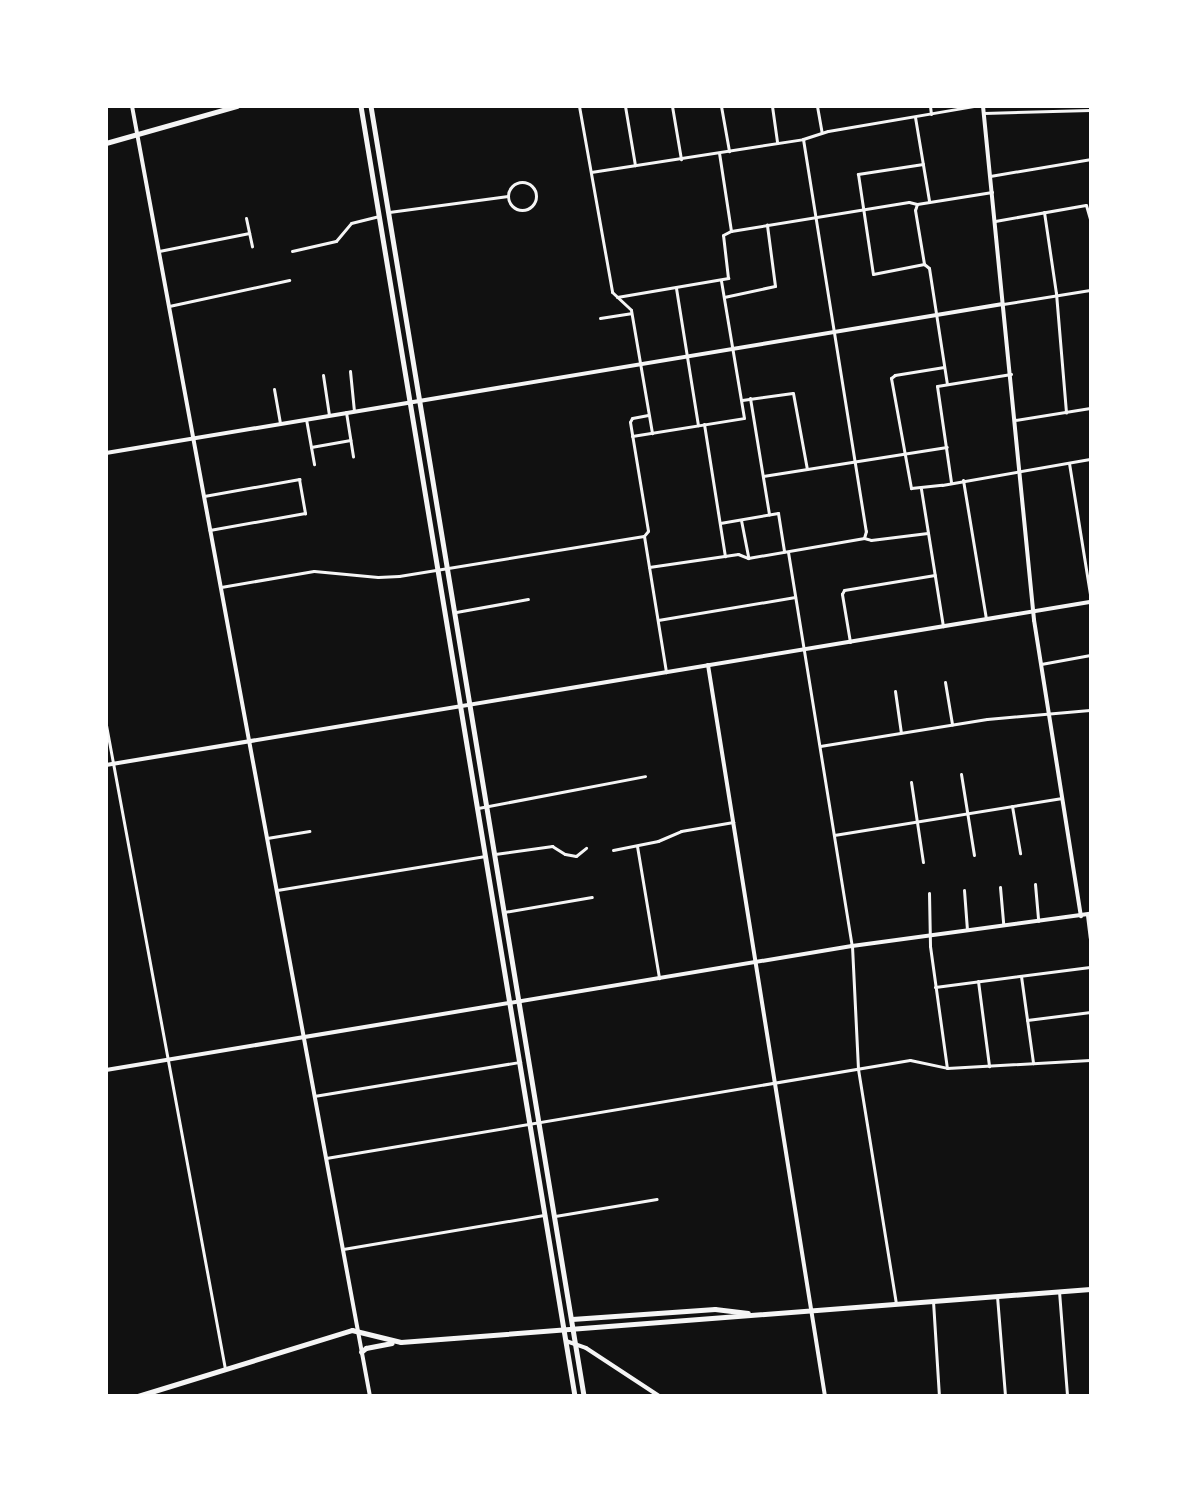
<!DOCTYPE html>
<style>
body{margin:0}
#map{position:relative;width:1197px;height:1502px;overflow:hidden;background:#111;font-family:"Work Sans",sans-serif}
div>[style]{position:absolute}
.minor>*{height:3px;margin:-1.5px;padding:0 1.5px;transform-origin:1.5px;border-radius:1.5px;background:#f5f5f5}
.minor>.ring{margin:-1.5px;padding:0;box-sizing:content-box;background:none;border:3px solid #f5f5f5;border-radius:50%}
.tertiary>*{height:4px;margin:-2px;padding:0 2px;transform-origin:2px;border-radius:2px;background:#f5f5f5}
.secondary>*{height:4.5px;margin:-2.25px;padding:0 2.25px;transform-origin:2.25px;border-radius:2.25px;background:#f5f5f5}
.primary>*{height:4.5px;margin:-2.25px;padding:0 2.25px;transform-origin:2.25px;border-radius:2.25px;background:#f5f5f5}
span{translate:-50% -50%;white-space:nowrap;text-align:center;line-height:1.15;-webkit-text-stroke:4.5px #fff;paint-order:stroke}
.frame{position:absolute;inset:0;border:108px solid #fff;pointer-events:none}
</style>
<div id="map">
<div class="minor">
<div style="left:579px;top:106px;width:189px;rotate:79.9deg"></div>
<div style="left:612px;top:292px;width:26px;rotate:43deg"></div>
<div style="left:631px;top:310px;width:125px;rotate:80.3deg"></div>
<div style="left:625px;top:106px;width:60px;rotate:80.4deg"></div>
<div style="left:672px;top:106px;width:54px;rotate:80.4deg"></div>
<div style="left:721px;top:106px;width:46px;rotate:79.9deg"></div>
<div style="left:772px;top:106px;width:37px;rotate:82deg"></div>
<div style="left:817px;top:106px;width:27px;rotate:80deg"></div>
<div style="left:930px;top:106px;width:8px;rotate:83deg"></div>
<div style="left:984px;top:113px;width:106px;rotate:-1.6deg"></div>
<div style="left:915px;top:117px;width:85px;rotate:80.5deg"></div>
<div style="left:803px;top:139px;width:397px;rotate:80.9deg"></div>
<div style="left:866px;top:531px;width:7px;rotate:106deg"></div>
<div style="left:923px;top:164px;width:66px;rotate:171.3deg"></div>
<div style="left:858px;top:174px;width:101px;rotate:81.5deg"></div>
<div style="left:873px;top:274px;width:52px;rotate:-11.1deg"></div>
<div style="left:591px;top:172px;width:215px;rotate:-8.8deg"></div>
<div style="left:803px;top:139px;width:26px;rotate:-18deg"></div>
<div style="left:828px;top:131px;width:149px;rotate:-9.7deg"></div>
<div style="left:990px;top:176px;width:101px;rotate:-9.6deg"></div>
<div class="ring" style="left:508px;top:182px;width:25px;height:25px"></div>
<div style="left:917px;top:204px;width:6px;rotate:108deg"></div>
<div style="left:915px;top:210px;width:55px;rotate:80.5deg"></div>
<div style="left:924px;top:264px;width:6px;rotate:39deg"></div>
<div style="left:929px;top:268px;width:117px;rotate:81.2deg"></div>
<div style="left:389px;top:212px;width:120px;rotate:-7.7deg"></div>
<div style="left:1044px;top:212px;width:82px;rotate:81.6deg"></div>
<div style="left:1056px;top:293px;width:120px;rotate:85.2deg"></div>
<div style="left:246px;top:218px;width:29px;rotate:78deg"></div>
<div style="left:995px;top:221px;width:92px;rotate:-10deg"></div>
<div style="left:1086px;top:205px;width:15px;rotate:74deg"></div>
<div style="left:731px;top:231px;width:180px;rotate:-9.3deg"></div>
<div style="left:909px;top:202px;width:8px;rotate:14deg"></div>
<div style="left:917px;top:204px;width:76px;rotate:-9.1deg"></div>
<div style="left:159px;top:251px;width:92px;rotate:-11.3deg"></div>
<div style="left:292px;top:251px;width:45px;rotate:-12.8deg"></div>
<div style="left:336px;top:241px;width:23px;rotate:-50deg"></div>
<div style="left:351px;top:223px;width:29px;rotate:-14deg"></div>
<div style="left:676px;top:288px;width:139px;rotate:80.9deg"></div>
<div style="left:617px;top:297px;width:113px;rotate:-9.7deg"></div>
<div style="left:728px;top:278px;width:43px;rotate:-96.6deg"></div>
<div style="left:723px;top:235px;width:9px;rotate:-27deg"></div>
<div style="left:731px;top:231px;width:79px;rotate:-98.7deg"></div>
<div style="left:724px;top:297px;width:52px;rotate:-12.2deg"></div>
<div style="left:775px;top:286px;width:62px;rotate:-97.5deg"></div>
<div style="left:1003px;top:304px;width:88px;rotate:-9.1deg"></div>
<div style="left:169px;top:306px;width:123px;rotate:-12.2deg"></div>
<div style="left:600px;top:318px;width:31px;rotate:-9deg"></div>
<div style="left:944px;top:367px;width:50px;rotate:170.7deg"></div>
<div style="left:895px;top:375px;width:5px;rotate:143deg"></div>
<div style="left:891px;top:378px;width:112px;rotate:79.7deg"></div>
<div style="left:911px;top:488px;width:31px;rotate:-6deg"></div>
<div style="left:942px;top:485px;width:150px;rotate:-10deg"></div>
<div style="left:350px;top:371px;width:40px;rotate:84.3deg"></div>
<div style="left:323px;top:375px;width:40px;rotate:81.5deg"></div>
<div style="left:274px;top:389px;width:35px;rotate:80deg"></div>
<div style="left:750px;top:398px;width:118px;rotate:80.7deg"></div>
<div style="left:742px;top:400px;width:51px;rotate:-7.8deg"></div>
<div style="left:793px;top:393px;width:77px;rotate:79.6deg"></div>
<div style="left:346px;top:412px;width:45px;rotate:81deg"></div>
<div style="left:648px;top:415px;width:16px;rotate:169deg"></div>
<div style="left:632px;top:418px;width:4px;rotate:117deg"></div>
<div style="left:630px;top:422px;width:110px;rotate:80.6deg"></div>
<div style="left:648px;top:531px;width:6px;rotate:129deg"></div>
<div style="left:644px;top:536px;width:138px;rotate:80.8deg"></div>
<div style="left:306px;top:419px;width:46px;rotate:79.9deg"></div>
<div style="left:1015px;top:420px;width:76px;rotate:-9.1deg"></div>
<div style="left:704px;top:424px;width:134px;rotate:81deg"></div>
<div style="left:632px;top:436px;width:113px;rotate:-9.1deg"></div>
<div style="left:744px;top:418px;width:140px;rotate:-99.5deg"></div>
<div style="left:311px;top:447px;width:40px;rotate:-10deg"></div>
<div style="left:1069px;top:463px;width:133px;rotate:80.9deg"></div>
<div style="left:763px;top:476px;width:186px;rotate:-9deg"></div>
<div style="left:963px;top:480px;width:141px;rotate:80.6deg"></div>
<div style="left:951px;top:482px;width:97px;rotate:-98.3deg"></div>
<div style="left:937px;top:386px;width:75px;rotate:-9.2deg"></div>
<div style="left:921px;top:489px;width:139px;rotate:80.9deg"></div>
<div style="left:204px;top:496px;width:97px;rotate:-10.1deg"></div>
<div style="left:299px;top:479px;width:35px;rotate:80deg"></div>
<div style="left:305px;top:513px;width:97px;rotate:169.9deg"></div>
<div style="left:741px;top:520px;width:37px;rotate:79deg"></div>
<div style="left:720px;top:523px;width:59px;rotate:-9.8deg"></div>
<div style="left:778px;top:513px;width:39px;rotate:81deg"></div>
<div style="left:788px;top:552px;width:399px;rotate:80.8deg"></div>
<div style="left:852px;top:946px;width:123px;rotate:87.2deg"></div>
<div style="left:858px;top:1069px;width:238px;rotate:80.8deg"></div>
<div style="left:649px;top:567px;width:90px;rotate:-8.3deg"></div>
<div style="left:738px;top:554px;width:11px;rotate:22deg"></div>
<div style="left:748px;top:558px;width:118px;rotate:-9.8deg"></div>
<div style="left:864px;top:538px;width:7px;rotate:16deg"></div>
<div style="left:871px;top:540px;width:57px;rotate:-7deg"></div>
<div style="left:221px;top:587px;width:94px;rotate:-9.8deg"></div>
<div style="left:314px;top:571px;width:64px;rotate:5.4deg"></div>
<div style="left:378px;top:577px;width:21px;rotate:-3deg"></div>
<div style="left:399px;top:576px;width:248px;rotate:-9.3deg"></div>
<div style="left:456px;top:612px;width:73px;rotate:-10.2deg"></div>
<div style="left:658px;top:620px;width:139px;rotate:-9.5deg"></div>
<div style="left:850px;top:642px;width:49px;rotate:-99.5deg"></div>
<div style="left:842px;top:594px;width:4px;rotate:-63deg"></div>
<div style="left:844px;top:590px;width:92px;rotate:-9.4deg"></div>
<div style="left:1041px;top:664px;width:50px;rotate:-10.4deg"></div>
<div style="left:945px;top:682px;width:43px;rotate:80.5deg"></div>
<div style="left:895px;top:691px;width:42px;rotate:81.9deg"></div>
<div style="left:106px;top:725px;width:655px;rotate:79.53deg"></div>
<div style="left:820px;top:746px;width:169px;rotate:-9.2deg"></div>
<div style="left:987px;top:719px;width:103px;rotate:-5deg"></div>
<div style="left:961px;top:774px;width:82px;rotate:80.9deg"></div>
<div style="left:911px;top:782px;width:81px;rotate:81.5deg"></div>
<div style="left:1012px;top:806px;width:48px;rotate:80.3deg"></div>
<div style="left:478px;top:808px;width:170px;rotate:-10.8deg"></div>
<div style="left:834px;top:835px;width:231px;rotate:-9.2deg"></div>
<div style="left:267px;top:838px;width:43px;rotate:-9.5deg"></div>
<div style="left:637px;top:846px;width:134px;rotate:80.5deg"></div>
<div style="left:613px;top:850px;width:46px;rotate:-11.3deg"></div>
<div style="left:658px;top:841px;width:25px;rotate:-23deg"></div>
<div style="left:681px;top:831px;width:53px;rotate:-9.8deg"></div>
<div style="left:495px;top:854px;width:58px;rotate:-8deg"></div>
<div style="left:552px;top:846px;width:15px;rotate:32deg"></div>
<div style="left:565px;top:854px;width:11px;rotate:10deg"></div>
<div style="left:576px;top:856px;width:13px;rotate:-39deg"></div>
<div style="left:1035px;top:884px;width:37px;rotate:85deg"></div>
<div style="left:1000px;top:887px;width:38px;rotate:85deg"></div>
<div style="left:277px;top:890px;width:211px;rotate:-9.3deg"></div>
<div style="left:964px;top:890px;width:40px;rotate:85.7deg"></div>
<div style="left:929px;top:893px;width:53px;rotate:88.9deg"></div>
<div style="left:930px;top:946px;width:123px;rotate:82.1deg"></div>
<div style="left:504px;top:912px;width:89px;rotate:-9.7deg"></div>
<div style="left:1087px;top:915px;width:23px;rotate:83deg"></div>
<div style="left:1021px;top:976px;width:88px;rotate:82.1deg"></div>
<div style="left:978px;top:981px;width:86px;rotate:82.6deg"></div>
<div style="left:935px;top:987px;width:156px;rotate:-7.4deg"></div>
<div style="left:1027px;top:1020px;width:64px;rotate:-7.2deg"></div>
<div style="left:314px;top:1096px;width:209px;rotate:-9.4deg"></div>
<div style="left:326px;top:1158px;width:592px;rotate:-9.53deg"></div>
<div style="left:910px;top:1060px;width:38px;rotate:12deg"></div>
<div style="left:947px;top:1068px;width:143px;rotate:-3.2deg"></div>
<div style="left:555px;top:1216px;width:103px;rotate:-9.5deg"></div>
<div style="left:343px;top:1249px;width:205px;rotate:-9.6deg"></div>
<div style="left:1059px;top:1291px;width:105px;rotate:85.6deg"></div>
<div style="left:997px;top:1296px;width:100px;rotate:85.4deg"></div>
<div style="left:933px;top:1301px;width:95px;rotate:86.4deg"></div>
</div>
<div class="tertiary">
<div style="left:132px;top:106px;width:1312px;rotate:79.55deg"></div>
<div style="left:983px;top:106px;width:517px;rotate:84.33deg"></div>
<div style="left:1034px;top:620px;width:300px;rotate:81deg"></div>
<div style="left:106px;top:453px;width:909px;rotate:-9.43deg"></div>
<div style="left:708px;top:665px;width:740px;rotate:80.91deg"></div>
<div style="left:106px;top:765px;width:997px;rotate:-9.41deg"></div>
<div style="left:106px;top:1070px;width:756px;rotate:-9.44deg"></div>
<div style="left:852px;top:946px;width:240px;rotate:-7.7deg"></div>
<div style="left:566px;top:1341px;width:21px;rotate:19deg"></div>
<div style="left:586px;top:1348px;width:87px;rotate:33.3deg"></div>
</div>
<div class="secondary">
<div style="left:106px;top:143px;width:136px;rotate:-15.8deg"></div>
</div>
<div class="primary">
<div style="left:361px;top:106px;width:1308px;rotate:80.58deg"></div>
<div style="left:371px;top:106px;width:1307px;rotate:80.62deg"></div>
<div style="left:572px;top:1319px;width:143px;rotate:-4deg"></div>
<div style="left:715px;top:1309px;width:33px;rotate:7deg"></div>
<div style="left:361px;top:1352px;width:6px;rotate:-39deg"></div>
<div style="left:366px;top:1348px;width:26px;rotate:-11deg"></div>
<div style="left:138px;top:1396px;width:224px;rotate:-17.1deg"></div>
<div style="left:352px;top:1330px;width:50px;rotate:13.8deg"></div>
<div style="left:401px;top:1342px;width:691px;rotate:-4.4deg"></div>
</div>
<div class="frame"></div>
</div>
